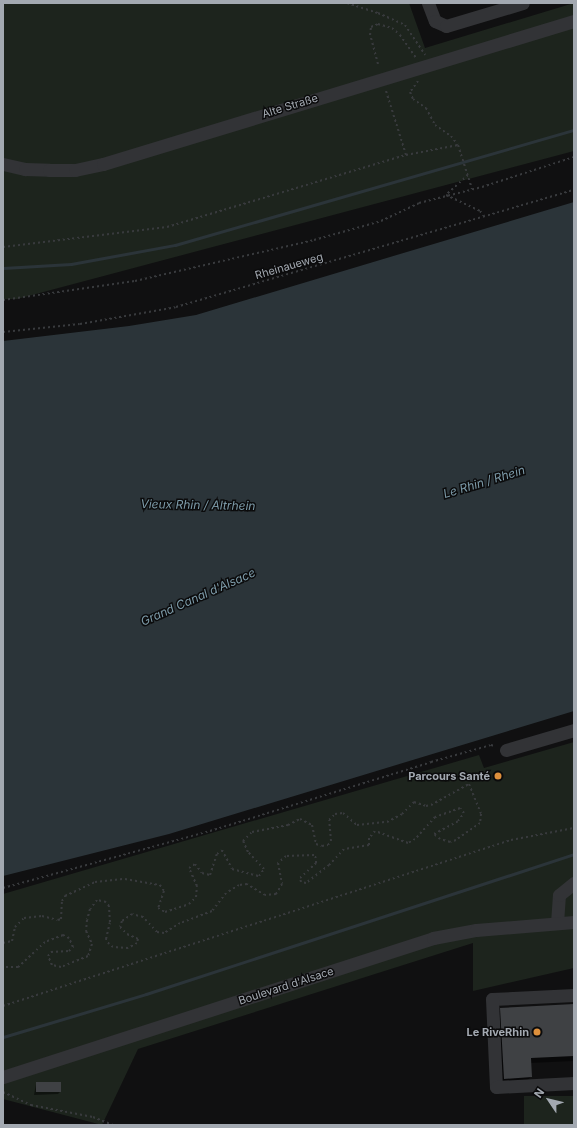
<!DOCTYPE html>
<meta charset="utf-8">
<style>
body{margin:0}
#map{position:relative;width:577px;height:1128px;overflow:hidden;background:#101011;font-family:Inter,sans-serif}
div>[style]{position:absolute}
.green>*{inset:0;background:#1d241d;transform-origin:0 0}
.water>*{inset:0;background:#2b3439}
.shadow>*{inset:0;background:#0007}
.stream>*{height:3px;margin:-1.5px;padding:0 1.5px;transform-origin:1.5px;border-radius:1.5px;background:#2b3439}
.building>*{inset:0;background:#3f4144;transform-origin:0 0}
.path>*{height:2px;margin-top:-1px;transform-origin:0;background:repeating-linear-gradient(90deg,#383a3d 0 2px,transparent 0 5px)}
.minor>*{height:13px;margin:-6.5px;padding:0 6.5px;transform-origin:6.5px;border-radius:6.5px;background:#323336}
.dots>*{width:11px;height:11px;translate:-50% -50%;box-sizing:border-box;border:2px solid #0b0b0c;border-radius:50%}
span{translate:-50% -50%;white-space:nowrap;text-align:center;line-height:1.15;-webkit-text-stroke:3px #0b0b0c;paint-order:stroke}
.street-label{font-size:11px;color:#a3a9b1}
.poi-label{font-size:11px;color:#a3a9b1;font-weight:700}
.right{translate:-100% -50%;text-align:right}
.water-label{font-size:12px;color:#7d9ba9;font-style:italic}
.frame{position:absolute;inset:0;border:4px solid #a3a9b1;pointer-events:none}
.north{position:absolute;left:529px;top:1080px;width:40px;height:40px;-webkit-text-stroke:3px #0b0b0c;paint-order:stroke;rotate:305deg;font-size:11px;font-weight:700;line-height:16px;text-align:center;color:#a3a9b1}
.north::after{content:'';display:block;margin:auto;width:14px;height:18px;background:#a3a9b1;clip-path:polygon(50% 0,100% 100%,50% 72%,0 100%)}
</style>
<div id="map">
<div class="green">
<div style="clip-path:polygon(3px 3px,409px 3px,425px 48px,574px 3px,574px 151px,17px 299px,3px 299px)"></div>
<div style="clip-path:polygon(574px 742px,574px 968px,473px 991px,473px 943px,138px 1049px,102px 1125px,3px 1099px,3px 894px,479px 755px,484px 768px)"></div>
<div style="left:574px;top:1096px;width:29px;height:50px;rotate:90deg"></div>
</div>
<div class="water">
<div style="clip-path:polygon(574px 202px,574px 711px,169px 834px,3px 876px,3px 341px,129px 326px,196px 315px)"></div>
</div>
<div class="shadow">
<div style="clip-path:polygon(574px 1005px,574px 1061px,530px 1063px,531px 1077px,525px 1082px,498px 1084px,495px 1015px,501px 1009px)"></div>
<div style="clip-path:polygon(36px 1084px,60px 1092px,58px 1094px,34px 1095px)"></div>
</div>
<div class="stream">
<div style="left:3px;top:268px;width:68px;rotate:-3.4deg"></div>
<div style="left:71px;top:264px;width:106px;rotate:-10.4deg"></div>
<div style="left:175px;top:245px;width:415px;rotate:-16.1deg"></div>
<div style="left:3px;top:1037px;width:149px;rotate:-16.7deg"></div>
<div style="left:146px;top:994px;width:450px;rotate:-18.1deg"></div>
</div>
<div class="building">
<div style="clip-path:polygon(574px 1004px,574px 1056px,531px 1058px,532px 1077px,504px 1079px,500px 1008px)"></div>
<div style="left:61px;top:1082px;width:10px;height:25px;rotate:90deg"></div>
</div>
<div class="path">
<div style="left:347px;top:3px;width:33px;rotate:18deg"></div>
<div style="left:378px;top:13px;width:30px;rotate:24deg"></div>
<div style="left:405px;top:25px;width:36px;rotate:56deg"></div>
<div style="left:378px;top:64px;width:30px;rotate:-105deg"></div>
<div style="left:370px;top:35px;width:8px;rotate:-83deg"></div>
<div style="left:371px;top:27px;width:8px;rotate:-23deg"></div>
<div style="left:378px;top:24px;width:15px;rotate:16deg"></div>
<div style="left:392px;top:28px;width:11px;rotate:41deg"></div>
<div style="left:400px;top:35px;width:28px;rotate:55deg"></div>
<div style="left:418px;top:81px;width:14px;rotate:126deg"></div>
<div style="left:410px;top:92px;width:8px;rotate:67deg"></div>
<div style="left:413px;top:99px;width:16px;rotate:35deg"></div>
<div style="left:426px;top:108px;width:19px;rotate:62deg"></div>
<div style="left:435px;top:125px;width:19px;rotate:35deg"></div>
<div style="left:451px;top:136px;width:11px;rotate:52deg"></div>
<div style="left:458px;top:145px;width:46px;rotate:72.3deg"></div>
<div style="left:386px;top:91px;width:67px;rotate:72.6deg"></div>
<div style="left:468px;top:175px;width:30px;rotate:138deg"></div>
<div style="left:446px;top:195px;width:38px;rotate:25deg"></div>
<div style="left:480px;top:211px;width:6px;rotate:51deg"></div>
<div style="left:3px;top:247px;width:165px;rotate:-7deg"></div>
<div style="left:167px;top:227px;width:250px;rotate:-16.8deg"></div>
<div style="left:406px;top:155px;width:53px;rotate:-10.9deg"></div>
<div style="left:3px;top:300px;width:133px;rotate:-8.2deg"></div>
<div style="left:135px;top:281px;width:184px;rotate:-12.9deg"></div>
<div style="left:314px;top:240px;width:70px;rotate:-15.8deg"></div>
<div style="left:381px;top:221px;width:42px;rotate:-25.3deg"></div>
<div style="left:419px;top:203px;width:65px;rotate:-14.3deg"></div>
<div style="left:482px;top:187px;width:97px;rotate:-18.1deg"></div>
<div style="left:3px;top:332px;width:77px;rotate:-5.9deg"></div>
<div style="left:80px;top:324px;width:97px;rotate:-10deg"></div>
<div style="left:176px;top:307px;width:415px;rotate:-16.4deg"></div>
<div style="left:3px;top:888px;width:215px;rotate:-15.4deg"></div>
<div style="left:210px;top:831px;width:232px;rotate:-17.3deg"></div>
<div style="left:431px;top:762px;width:62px;rotate:-15.8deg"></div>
<div style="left:491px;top:745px;width:4px;rotate:14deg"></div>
<div style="left:3px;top:943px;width:9px;rotate:-13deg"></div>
<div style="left:12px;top:941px;width:14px;rotate:-78deg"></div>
<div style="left:15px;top:927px;width:13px;rotate:-45deg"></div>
<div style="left:24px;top:918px;width:18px;rotate:-6deg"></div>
<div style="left:42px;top:916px;width:16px;rotate:14deg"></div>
<div style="left:58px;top:920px;width:3px;rotate:-18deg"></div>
<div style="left:61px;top:919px;width:18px;rotate:-87deg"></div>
<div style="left:62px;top:901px;width:6px;rotate:-59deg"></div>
<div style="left:65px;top:896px;width:33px;rotate:-25deg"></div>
<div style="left:95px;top:882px;width:30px;rotate:-6deg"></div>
<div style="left:125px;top:879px;width:36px;rotate:10deg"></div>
<div style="left:160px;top:885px;width:7px;rotate:56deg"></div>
<div style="left:164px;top:891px;width:18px;rotate:109deg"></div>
<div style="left:158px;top:908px;width:8px;rotate:30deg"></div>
<div style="left:165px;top:912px;width:25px;rotate:-18deg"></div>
<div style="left:189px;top:904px;width:10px;rotate:-45deg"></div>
<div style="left:196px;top:897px;width:11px;rotate:-85deg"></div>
<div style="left:197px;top:886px;width:20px;rotate:-114deg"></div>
<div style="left:189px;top:868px;width:7px;rotate:-34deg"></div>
<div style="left:195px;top:864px;width:11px;rotate:52deg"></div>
<div style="left:202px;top:873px;width:8px;rotate:14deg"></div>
<div style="left:210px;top:875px;width:22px;rotate:-72deg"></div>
<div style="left:217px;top:854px;width:6px;rotate:-39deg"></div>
<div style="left:222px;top:850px;width:21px;rotate:62deg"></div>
<div style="left:232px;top:869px;width:28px;rotate:15deg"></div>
<div style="left:259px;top:876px;width:9px;rotate:-54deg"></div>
<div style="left:264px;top:869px;width:23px;rotate:-133deg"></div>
<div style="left:248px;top:852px;width:12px;rotate:-114deg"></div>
<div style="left:243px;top:841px;width:13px;rotate:-45deg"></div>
<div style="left:252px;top:832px;width:37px;rotate:-11deg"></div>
<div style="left:288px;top:825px;width:13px;rotate:-27deg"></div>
<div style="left:300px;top:819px;width:13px;rotate:27deg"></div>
<div style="left:312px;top:825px;width:19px;rotate:78deg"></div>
<div style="left:316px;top:844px;width:6px;rotate:18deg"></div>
<div style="left:322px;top:846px;width:6px;rotate:-9deg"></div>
<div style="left:328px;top:845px;width:5px;rotate:-53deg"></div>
<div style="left:331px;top:841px;width:21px;rotate:-95deg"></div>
<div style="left:329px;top:820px;width:8px;rotate:-45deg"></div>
<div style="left:335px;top:814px;width:8px;rotate:-7deg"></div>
<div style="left:343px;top:813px;width:18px;rotate:41deg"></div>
<div style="left:357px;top:825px;width:30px;rotate:-6deg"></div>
<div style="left:387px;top:822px;width:17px;rotate:-28deg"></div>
<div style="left:402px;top:814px;width:17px;rotate:-45deg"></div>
<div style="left:414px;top:802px;width:13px;rotate:18deg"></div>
<div style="left:426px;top:806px;width:5px;rotate:-11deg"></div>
<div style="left:431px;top:805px;width:43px;rotate:-28.9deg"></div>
<div style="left:469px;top:784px;width:32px;rotate:68deg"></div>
<div style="left:481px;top:814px;width:9px;rotate:96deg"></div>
<div style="left:480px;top:823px;width:29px;rotate:145deg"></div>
<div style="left:456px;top:840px;width:6px;rotate:162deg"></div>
<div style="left:450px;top:842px;width:10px;rotate:-163deg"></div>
<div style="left:440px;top:839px;width:8px;rotate:-140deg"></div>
<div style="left:434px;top:834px;width:27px;rotate:-28deg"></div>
<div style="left:458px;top:821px;width:10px;rotate:-53deg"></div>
<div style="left:464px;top:813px;width:6px;rotate:-129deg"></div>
<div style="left:460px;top:808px;width:27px;rotate:160deg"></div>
<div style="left:435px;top:817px;width:30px;rotate:132deg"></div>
<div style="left:415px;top:839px;width:8px;rotate:150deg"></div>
<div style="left:408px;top:843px;width:35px;rotate:-160deg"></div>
<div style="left:375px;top:831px;width:9px;rotate:131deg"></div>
<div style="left:369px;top:838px;width:7px;rotate:90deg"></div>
<div style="left:369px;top:845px;width:25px;rotate:171deg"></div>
<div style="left:344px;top:849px;width:22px;rotate:133deg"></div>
<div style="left:329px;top:865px;width:29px;rotate:142deg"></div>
<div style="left:306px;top:883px;width:5px;rotate:-169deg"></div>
<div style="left:301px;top:882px;width:4px;rotate:-104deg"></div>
<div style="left:300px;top:878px;width:22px;rotate:-43deg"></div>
<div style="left:316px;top:863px;width:5px;rotate:-90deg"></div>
<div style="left:316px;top:858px;width:4px;rotate:-124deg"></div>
<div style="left:314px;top:855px;width:28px;rotate:178deg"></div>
<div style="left:286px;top:856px;width:11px;rotate:139deg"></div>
<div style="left:278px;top:863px;width:21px;rotate:79deg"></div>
<div style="left:282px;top:884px;width:12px;rotate:121deg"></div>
<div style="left:276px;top:894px;width:11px;rotate:175deg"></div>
<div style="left:265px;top:895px;width:21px;rotate:-149deg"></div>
<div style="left:247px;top:884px;width:8px;rotate:173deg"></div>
<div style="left:239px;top:885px;width:15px;rotate:148deg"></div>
<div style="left:226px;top:893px;width:23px;rotate:128deg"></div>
<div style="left:212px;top:911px;width:34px;rotate:159deg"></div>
<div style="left:180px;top:923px;width:19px;rotate:148deg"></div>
<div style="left:164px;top:933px;width:7px;rotate:-172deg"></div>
<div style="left:157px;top:932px;width:21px;rotate:-133deg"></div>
<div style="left:143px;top:917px;width:11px;rotate:-165deg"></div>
<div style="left:132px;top:914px;width:12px;rotate:145deg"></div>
<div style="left:122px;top:921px;width:6px;rotate:108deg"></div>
<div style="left:120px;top:927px;width:10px;rotate:45deg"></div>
<div style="left:127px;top:934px;width:12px;rotate:24deg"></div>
<div style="left:138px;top:939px;width:4px;rotate:104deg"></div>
<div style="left:137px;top:943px;width:10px;rotate:151deg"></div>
<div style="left:128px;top:948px;width:15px;rotate:-176deg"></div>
<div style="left:113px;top:947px;width:5px;rotate:-143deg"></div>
<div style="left:109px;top:944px;width:6px;rotate:-121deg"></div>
<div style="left:106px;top:939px;width:17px;rotate:-77deg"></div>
<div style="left:110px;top:922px;width:16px;rotate:-94deg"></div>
<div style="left:109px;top:906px;width:5px;rotate:-127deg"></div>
<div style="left:106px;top:902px;width:9px;rotate:-167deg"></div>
<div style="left:97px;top:900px;width:11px;rotate:128deg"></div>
<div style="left:90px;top:909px;width:11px;rotate:105deg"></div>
<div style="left:87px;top:920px;width:11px;rotate:95deg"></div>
<div style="left:86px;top:931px;width:14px;rotate:65deg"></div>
<div style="left:92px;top:944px;width:13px;rotate:108deg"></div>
<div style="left:88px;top:956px;width:29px;rotate:158deg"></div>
<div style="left:61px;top:967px;width:9px;rotate:-167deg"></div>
<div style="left:52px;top:965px;width:10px;rotate:-114deg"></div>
<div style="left:48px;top:956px;width:5px;rotate:-53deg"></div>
<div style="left:51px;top:952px;width:18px;rotate:-3deg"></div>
<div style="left:69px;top:951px;width:6px;rotate:-45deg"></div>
<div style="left:73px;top:947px;width:10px;rotate:-114deg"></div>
<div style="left:69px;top:938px;width:7px;rotate:-153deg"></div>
<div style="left:63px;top:935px;width:19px;rotate:159deg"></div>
<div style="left:45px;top:942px;width:37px;rotate:137deg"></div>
<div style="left:18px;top:967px;width:15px;rotate:180deg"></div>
<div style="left:3px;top:1006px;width:534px;rotate:-18.1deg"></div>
<div style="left:511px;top:840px;width:64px;rotate:-10.8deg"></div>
<div style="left:3px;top:1092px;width:31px;rotate:25deg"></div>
<div style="left:31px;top:1105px;width:63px;rotate:11deg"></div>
<div style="left:93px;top:1117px;width:22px;rotate:22deg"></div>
</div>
<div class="minor">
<div style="left:428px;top:3px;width:19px;rotate:69deg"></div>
<div style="left:435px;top:21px;width:12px;rotate:24deg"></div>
<div style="left:446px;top:26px;width:80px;rotate:-16.6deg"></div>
<div style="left:3px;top:164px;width:23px;rotate:13deg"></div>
<div style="left:25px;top:169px;width:24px;rotate:2deg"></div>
<div style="left:49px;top:170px;width:26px"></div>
<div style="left:75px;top:170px;width:29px;rotate:-12deg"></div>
<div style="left:103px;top:164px;width:492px;rotate:-16.9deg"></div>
<div style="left:506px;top:750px;width:71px;rotate:-16.4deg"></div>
<div style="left:557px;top:923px;width:28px;rotate:-86deg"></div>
<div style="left:559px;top:895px;width:19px;rotate:-39deg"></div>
<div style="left:574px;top:995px;width:82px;rotate:177.2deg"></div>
<div style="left:492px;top:999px;width:88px;rotate:87.4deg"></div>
<div style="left:496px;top:1087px;width:78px;rotate:-2.9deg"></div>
<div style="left:3px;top:1077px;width:452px;rotate:-17.9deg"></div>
<div style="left:433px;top:938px;width:44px;rotate:-10.5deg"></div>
<div style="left:476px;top:930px;width:98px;rotate:-4.7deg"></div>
</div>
<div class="dots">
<div style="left:498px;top:776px;background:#de903c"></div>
<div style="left:537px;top:1032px;background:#de903c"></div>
</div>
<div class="street-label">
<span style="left:290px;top:106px;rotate:-17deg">Alte Straße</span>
<span style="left:289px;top:266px;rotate:-16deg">Rheinaueweg</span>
<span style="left:286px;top:986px;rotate:-18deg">Boulevard d'Alsace</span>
</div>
<div class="poi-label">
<span class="right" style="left:490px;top:776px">Parcours Santé</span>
<span class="right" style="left:529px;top:1032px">Le RiveRhin</span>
</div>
<div class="water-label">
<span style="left:484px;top:482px;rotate:-17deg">Le Rhin / Rhein</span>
<span style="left:198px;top:505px;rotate:1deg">Vieux Rhin / Altrhein</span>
<span style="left:198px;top:597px;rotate:-24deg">Grand Canal d'Alsace</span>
</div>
<div class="frame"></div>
<div class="north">N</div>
</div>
